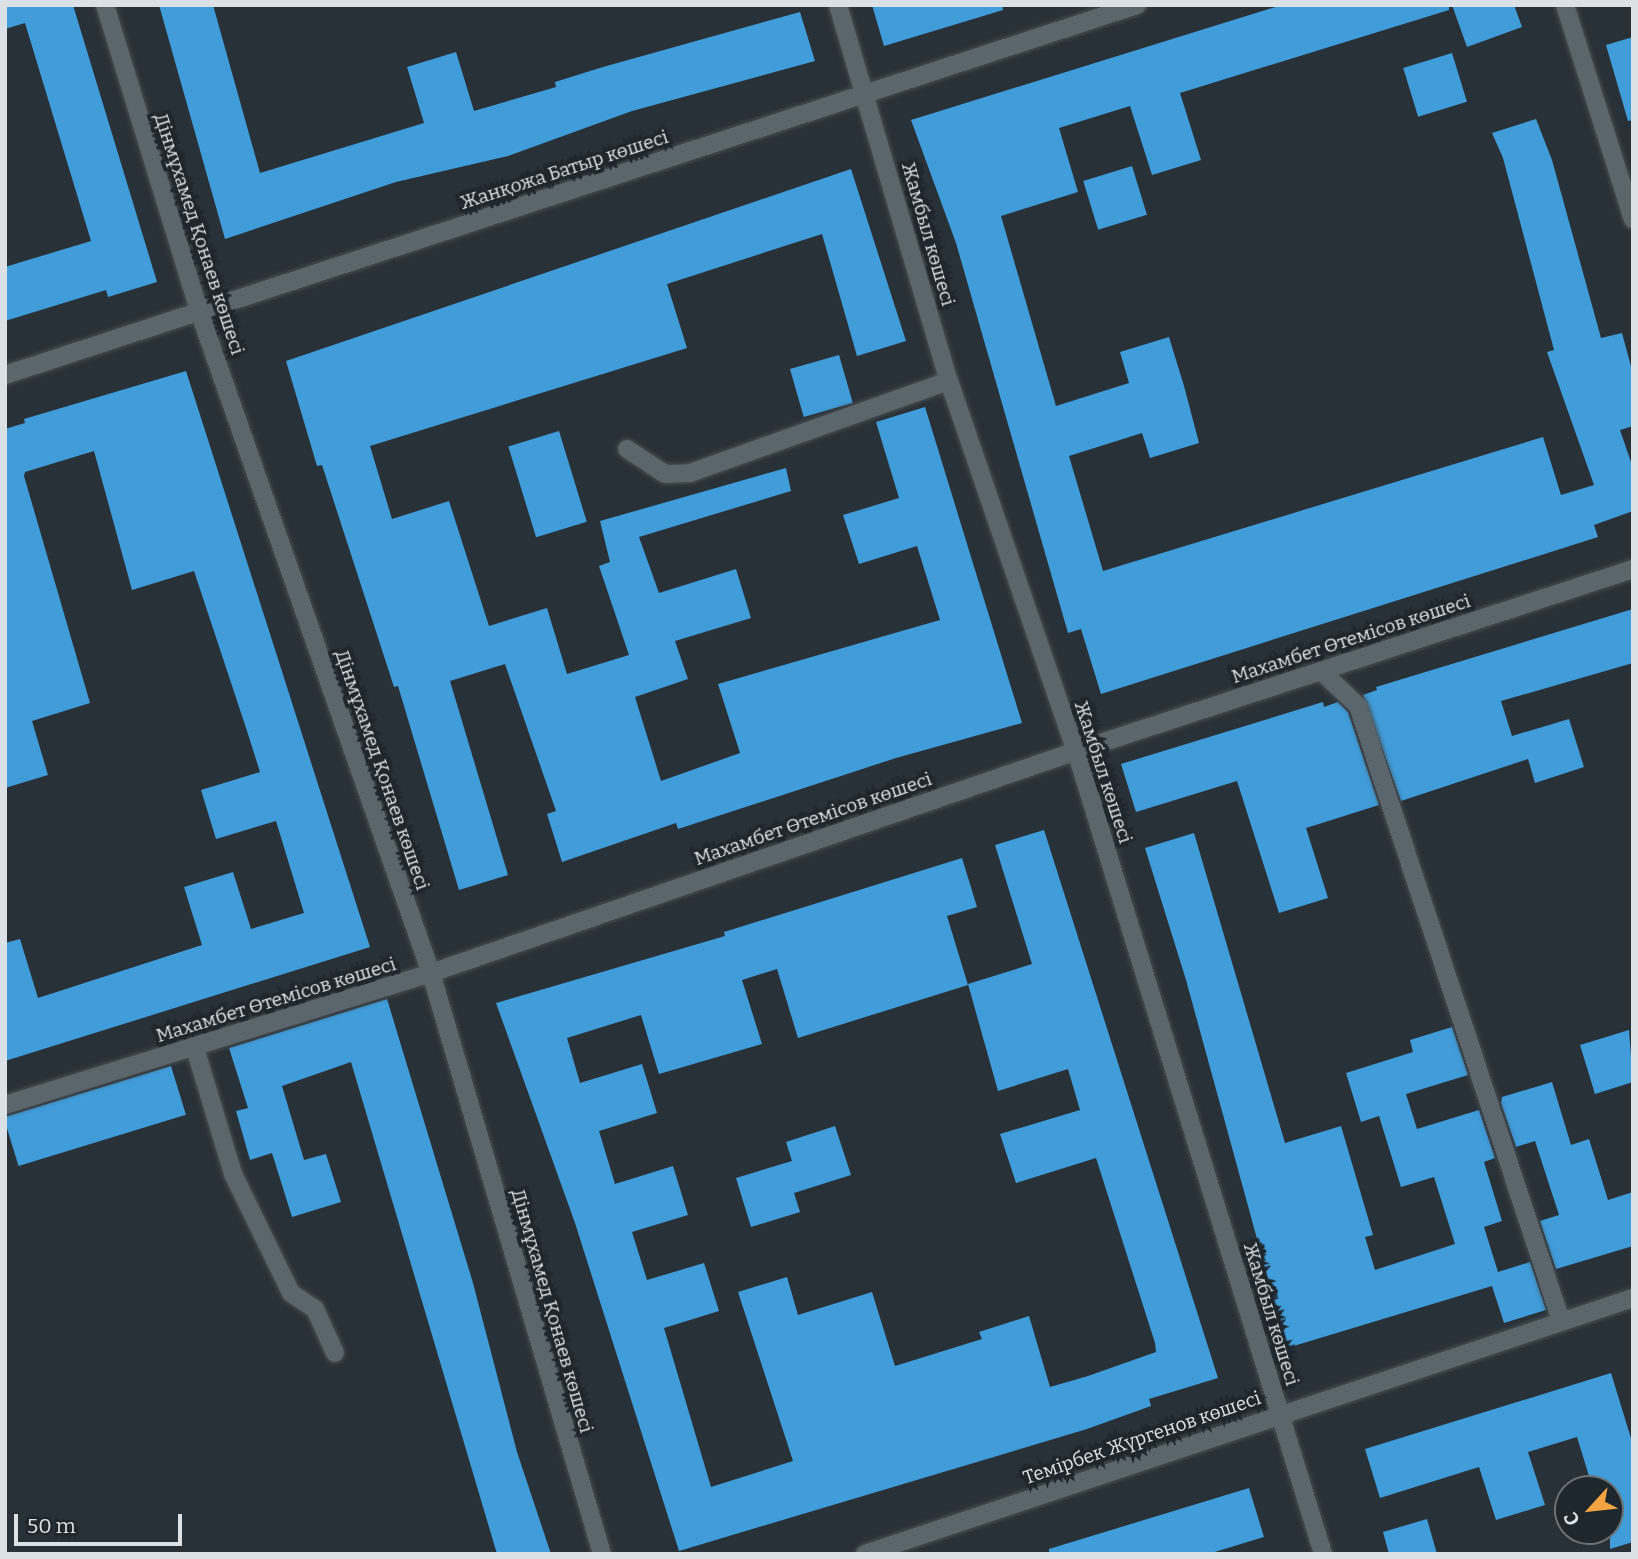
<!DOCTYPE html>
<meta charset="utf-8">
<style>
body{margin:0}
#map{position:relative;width:1638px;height:1559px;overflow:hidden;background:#293138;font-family:Bitter,serif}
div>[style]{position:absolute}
.building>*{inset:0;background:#409dda;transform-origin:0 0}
.roads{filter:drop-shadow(0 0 2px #464d52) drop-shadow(0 0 2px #464d52)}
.street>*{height:18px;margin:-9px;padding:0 9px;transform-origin:9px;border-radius:9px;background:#5b656c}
.secondary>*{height:18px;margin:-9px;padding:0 9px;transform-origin:9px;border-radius:9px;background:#5b656c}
span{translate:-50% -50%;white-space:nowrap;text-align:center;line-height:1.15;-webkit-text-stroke:7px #1f272e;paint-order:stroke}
.street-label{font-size:19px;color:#dbe1e5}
.frame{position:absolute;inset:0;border:7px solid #dbe1e5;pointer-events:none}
.north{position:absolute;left:1554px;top:1475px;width:70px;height:70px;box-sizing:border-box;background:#1f272e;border:2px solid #6a7177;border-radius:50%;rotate:243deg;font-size:19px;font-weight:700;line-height:28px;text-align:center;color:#dbe1e5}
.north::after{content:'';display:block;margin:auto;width:24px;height:32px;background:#f3a442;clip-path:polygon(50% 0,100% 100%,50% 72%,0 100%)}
.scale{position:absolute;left:14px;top:1514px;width:168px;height:32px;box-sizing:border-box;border:4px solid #dbe1e5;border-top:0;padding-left:9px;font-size:21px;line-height:24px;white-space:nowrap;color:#dbe1e5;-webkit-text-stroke:5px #1f272e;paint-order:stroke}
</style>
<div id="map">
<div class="building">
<div style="clip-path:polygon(5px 5px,73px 5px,157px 282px,108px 297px,106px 290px,5px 321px,5px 267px,91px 241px,25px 23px,5px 29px)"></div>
<div style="clip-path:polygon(159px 5px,213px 5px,260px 173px,424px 123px,407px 67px,456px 52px,474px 111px,556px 87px,555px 82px,603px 67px,800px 12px,815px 61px,632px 111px,508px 156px,396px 182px,225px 239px)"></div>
<div style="clip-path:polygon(872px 5px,1002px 5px,1003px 10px,884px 46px)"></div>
<div style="clip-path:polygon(1282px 5px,1449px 5px,1449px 10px,1180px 93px,1201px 160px,1152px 175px,1130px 106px,1059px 128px,1078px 192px,1001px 216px,1056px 406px,1129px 383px,1120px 352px,1169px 337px,1184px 386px,1199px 443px,1150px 458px,1142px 433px,1069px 456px,1103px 571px,1543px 437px,1561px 495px,1594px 485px,1547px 352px,1554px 350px,1503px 158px,1492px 133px,1536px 119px,1552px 160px,1601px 338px,1622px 333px,1633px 374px,1633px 426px,1620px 430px,1633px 468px,1633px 511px,1594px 525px,1598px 537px,1101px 694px,1081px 629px,1068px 633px,956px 243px,911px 120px)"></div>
<div style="clip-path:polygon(1452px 5px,1514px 5px,1522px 27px,1467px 47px)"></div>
<div style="clip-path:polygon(1633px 37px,1633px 120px,1628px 121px,1606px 45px)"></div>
<div style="left:1452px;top:53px;width:51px;height:51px;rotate:73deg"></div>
<div style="left:1132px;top:166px;width:51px;height:51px;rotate:73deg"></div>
<div style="clip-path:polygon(851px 169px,906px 341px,857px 356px,822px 234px,667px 284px,687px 348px,370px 446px,392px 519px,449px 501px,489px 626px,547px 608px,567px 674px,629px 655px,599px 566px,610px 562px,600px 521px,786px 468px,791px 491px,639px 537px,659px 593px,736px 569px,751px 618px,675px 641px,688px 679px,635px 697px,661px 781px,740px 753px,718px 684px,940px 620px,917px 546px,859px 564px,843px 515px,899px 498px,876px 422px,925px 407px,1022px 723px,896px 758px,678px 829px,676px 823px,562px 862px,547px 814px,556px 811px,505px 664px,450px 681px,508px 875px,459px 890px,398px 686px,394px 687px,322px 465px,317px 466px,286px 361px)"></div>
<div style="left:839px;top:355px;width:50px;height:51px;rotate:74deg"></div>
<div style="clip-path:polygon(186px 371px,370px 947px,5px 1061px,5px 943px,20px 939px,38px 998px,202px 945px,184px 887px,233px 872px,251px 929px,304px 913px,276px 821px,216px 839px,201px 790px,260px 772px,247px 731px,194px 571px,132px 590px,94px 451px,25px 472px,24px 476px,90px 703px,32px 721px,48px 775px,5px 788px,5px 429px,25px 423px,24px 419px)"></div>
<div style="left:559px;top:431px;width:95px;height:53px;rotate:73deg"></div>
<div style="clip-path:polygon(1633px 609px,1633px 663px,1501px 701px,1512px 736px,1569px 719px,1584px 767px,1535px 783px,1528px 759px,1401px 801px,1363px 695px,1377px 690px,1376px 687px)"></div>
<div style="clip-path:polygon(1323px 702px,1324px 707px,1338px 702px,1348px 712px,1379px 805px,1306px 828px,1328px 898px,1279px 913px,1237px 781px,1136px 812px,1121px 764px)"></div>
<div style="clip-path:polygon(1044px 830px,1218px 1378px,1149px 1399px,1151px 1406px,1087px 1429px,679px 1551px,575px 1223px,496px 1003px,725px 936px,724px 932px,962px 858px,977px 907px,947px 916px,968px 985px,798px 1038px,777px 969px,742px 980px,762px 1044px,659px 1074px,641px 1015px,567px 1038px,580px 1083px,642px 1064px,657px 1113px,599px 1131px,615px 1184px,673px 1166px,688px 1215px,632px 1232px,647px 1280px,704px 1263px,719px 1311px,664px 1328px,711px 1487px,793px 1461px,738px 1292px,787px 1277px,798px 1315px,872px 1292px,895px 1366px,982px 1339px,979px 1332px,1029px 1316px,1050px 1387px,1088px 1376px,1156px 1352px,1155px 1343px,1096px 1158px,1016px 1183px,1000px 1134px,1080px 1110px,1068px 1069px,998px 1091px,968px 984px,1032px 964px,995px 845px)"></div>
<div style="clip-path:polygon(1194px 833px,1285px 1143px,1341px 1126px,1373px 1235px,1365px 1237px,1375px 1270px,1455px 1244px,1434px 1177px,1401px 1187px,1379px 1116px,1361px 1122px,1346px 1073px,1413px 1052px,1410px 1040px,1452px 1027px,1468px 1075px,1406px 1094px,1417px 1129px,1479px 1110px,1495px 1158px,1484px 1162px,1502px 1221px,1484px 1227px,1498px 1272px,1530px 1262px,1546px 1310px,1504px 1323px,1492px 1286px,1287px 1348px,1186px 980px,1145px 848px)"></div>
<div style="clip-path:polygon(387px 999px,473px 1283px,517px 1452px,551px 1554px,497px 1554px,351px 1062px,282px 1086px,304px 1160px,326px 1154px,341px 1202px,292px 1217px,272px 1153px,250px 1160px,236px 1111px,248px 1108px,229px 1048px)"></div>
<div style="clip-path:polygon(1629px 1030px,1633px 1082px,1595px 1094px,1580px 1045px)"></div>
<div style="left:171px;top:1066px;width:51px;height:175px;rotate:73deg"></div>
<div style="clip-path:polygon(1552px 1082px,1571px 1145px,1589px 1139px,1608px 1200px,1633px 1192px,1633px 1246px,1556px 1269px,1540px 1221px,1559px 1215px,1535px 1141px,1516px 1147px,1501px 1103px,1502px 1097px)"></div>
<div style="clip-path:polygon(835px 1126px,851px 1175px,794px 1193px,800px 1212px,751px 1227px,736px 1178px,792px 1161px,786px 1142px)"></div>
<div style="clip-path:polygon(1611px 1373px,1633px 1445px,1633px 1542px,1610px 1549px,1610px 1489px,1593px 1489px,1577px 1437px,1528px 1452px,1545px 1505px,1496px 1520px,1479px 1467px,1380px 1498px,1365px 1449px)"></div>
<div style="clip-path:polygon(1249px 1488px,1264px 1537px,1208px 1554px,1049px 1554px,1049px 1549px)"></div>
<div style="clip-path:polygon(1427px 1519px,1437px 1554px,1389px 1554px,1383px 1532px)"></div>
</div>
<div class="roads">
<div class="street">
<div style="left:838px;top:5px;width:392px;rotate:73.6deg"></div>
<div style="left:949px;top:381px;width:391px;rotate:71.1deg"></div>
<div style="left:1076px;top:751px;width:840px;rotate:72.9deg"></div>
<div style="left:627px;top:449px;width:45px;rotate:33.3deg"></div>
<div style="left:665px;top:474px;width:25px;rotate:-2deg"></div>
<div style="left:690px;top:473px;width:275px;rotate:-19.6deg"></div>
<div style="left:1321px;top:671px;width:51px;rotate:43.4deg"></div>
<div style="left:1358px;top:706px;width:648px;rotate:71.73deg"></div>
<div style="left:195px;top:1048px;width:132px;rotate:73.2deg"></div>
<div style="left:233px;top:1174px;width:132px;rotate:64deg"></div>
<div style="left:291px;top:1293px;width:29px;rotate:34deg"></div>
<div style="left:315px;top:1309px;width:48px;rotate:65.6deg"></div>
<div style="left:5px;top:1105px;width:446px;rotate:-17.2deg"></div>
<div style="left:431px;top:973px;width:682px;rotate:-18.99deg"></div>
<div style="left:1076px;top:751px;width:586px;rotate:-18.09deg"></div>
<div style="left:865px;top:1554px;width:810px;rotate:-18.43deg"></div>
</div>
<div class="secondary">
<div style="left:105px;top:5px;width:320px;rotate:72.9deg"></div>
<div style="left:199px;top:311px;width:701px;rotate:70.69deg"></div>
<div style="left:431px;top:973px;width:606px;rotate:73.6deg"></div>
<div style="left:1565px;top:5px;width:225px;rotate:72.4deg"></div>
<div style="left:5px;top:375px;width:1191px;rotate:-18.1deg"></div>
</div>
</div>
<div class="street-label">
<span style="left:564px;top:170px;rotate:-18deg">Жанқожа Батыр көшесі</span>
<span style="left:199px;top:234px;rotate:72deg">Дінмұхамед Қонаев көшесі</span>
<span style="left:928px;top:234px;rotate:74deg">Жамбыл көшесі</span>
<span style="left:1351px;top:639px;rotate:-18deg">Махамбет Өтемісов көшесі</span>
<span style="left:382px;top:770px;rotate:71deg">Дінмұхамед Қонаев көшесі</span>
<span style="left:1103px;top:772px;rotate:72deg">Жамбыл көшесі</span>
<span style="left:813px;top:819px;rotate:-19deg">Махамбет Өтемісов көшесі</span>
<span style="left:276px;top:1000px;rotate:-17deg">Махамбет Өтемісов көшесі</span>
<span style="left:552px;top:1311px;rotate:74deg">Дінмұхамед Қонаев көшесі</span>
<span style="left:1271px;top:1314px;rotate:73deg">Жамбыл көшесі</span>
<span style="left:1142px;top:1438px;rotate:-19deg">Темірбек Жүргенов көшесі</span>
</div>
<div class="frame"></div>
<div class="north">С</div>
<div class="scale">50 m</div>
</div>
